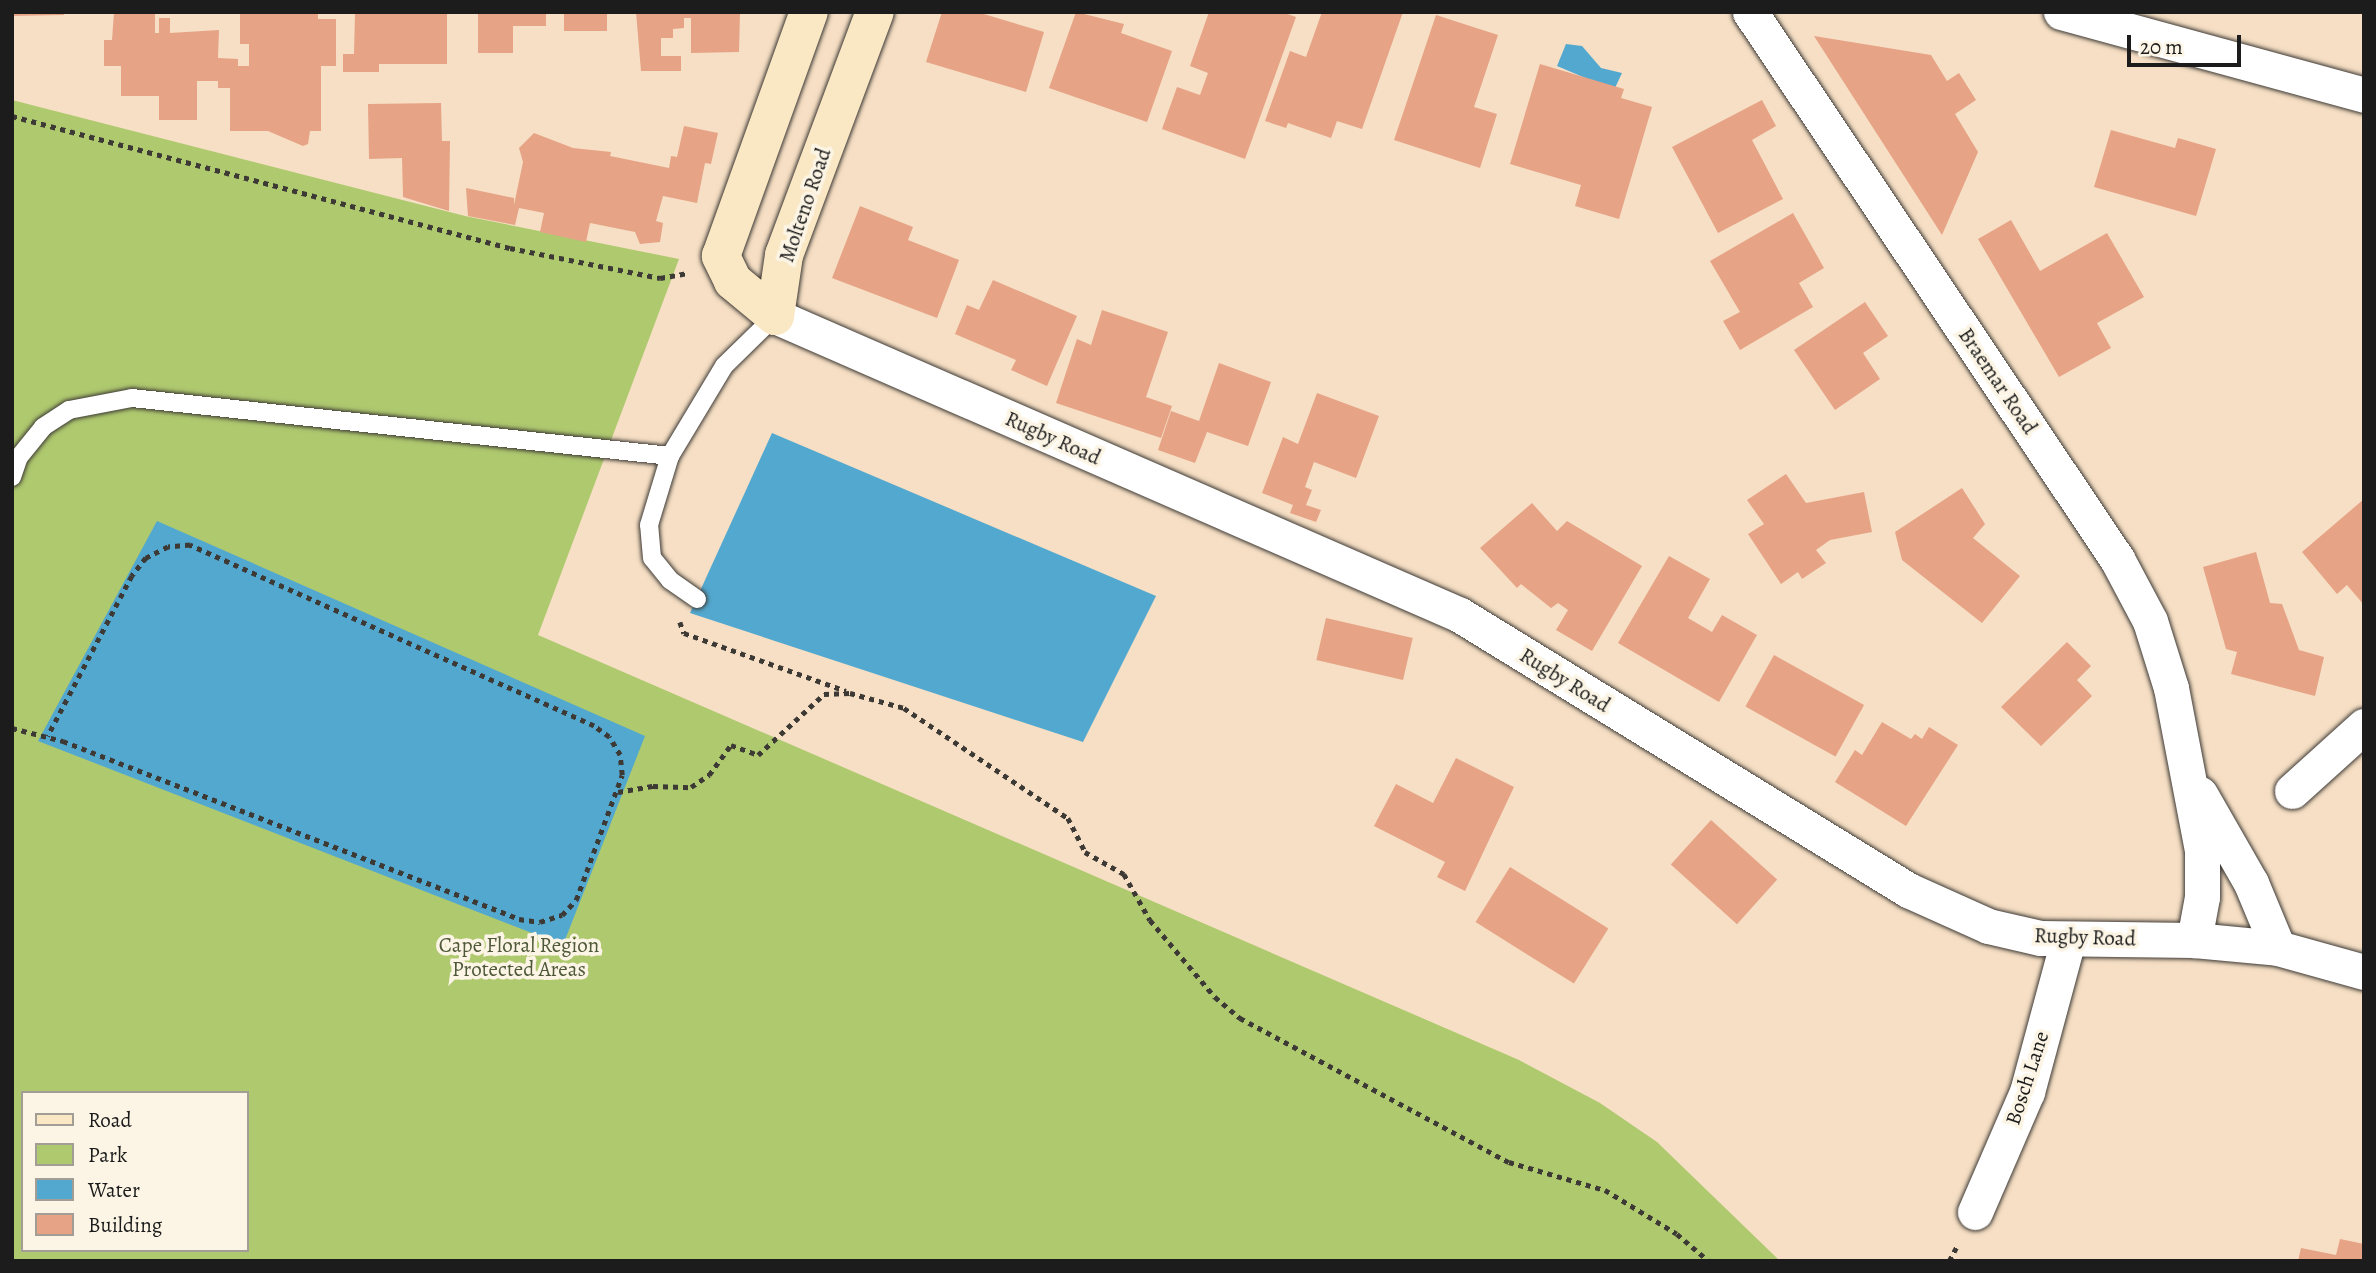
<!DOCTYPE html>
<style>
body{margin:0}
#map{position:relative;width:2376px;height:1273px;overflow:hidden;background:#f6dfc4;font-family:Alegreya,serif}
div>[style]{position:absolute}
.green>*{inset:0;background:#afc96f}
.water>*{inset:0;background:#53a8cf}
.building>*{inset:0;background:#e6a386;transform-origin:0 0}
.path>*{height:4.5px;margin-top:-2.25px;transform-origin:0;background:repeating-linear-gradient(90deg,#3d3935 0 5px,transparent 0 10px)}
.roads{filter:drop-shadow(0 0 2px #3d3935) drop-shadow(0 0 2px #3d3935)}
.lane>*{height:18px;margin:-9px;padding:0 9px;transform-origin:9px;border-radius:9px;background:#fff}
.street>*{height:35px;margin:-17.5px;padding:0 17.5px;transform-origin:17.5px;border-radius:17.5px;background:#fff}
.secondary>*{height:38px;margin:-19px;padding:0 19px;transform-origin:19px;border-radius:19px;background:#fae7c3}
span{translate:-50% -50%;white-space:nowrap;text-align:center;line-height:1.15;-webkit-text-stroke:7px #fcf5e5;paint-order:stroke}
.street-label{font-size:21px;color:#1c1c1c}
.park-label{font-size:21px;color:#4f5939}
.frame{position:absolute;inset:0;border:14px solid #1c1c1c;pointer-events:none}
.legend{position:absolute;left:21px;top:1091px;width:228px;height:161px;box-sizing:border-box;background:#fcf5e5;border:2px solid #a29e95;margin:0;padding:9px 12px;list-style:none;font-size:21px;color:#1c1c1c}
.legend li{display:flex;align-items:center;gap:14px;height:35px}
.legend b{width:35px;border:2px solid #a29e95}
.scale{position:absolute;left:2127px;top:35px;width:114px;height:32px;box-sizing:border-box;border:4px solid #1c1c1c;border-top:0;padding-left:9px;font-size:21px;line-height:24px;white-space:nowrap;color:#1c1c1c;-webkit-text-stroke:5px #fcf5e5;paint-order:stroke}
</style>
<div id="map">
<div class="green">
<div style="clip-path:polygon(evenodd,12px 100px,465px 216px,679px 259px,538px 635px,1519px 1060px,1600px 1103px,1657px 1142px,1780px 1261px,12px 1261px,12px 100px,23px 1093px,247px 1093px,247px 1250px,23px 1250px,23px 1093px)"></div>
</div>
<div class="water">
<div style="clip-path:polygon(1566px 44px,1582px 46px,1601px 68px,1622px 73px,1614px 90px,1557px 66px)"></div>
<div style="clip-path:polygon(772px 433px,1156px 596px,1083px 742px,690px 613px)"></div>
<div style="clip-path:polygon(157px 521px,645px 736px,563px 945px,38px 741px)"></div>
</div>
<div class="building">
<div style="clip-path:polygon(12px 12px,64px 12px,64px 15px,12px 16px)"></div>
<div style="clip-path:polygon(114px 12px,155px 12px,155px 33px,159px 33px,159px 18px,170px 18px,170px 33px,219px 30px,218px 58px,238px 59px,238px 66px,249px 66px,249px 44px,240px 44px,240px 12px,318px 12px,318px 19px,336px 19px,336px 66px,321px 66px,321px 131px,310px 131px,308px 144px,303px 146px,268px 131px,230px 131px,230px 88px,218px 88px,218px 81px,197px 81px,197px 120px,159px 120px,159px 96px,121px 96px,121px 66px,104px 66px,104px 40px,112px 40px)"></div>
<div style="clip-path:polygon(355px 12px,447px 12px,447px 64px,379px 64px,379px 72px,343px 72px,343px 54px,354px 54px)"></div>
<div style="clip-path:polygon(478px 12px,546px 12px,546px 26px,513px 26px,513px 53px,478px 53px)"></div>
<div style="left:564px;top:12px;width:43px;height:19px"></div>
<div style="clip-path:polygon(636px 12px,740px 12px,739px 52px,691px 53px,691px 18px,684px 18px,684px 28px,673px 29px,673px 38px,661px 38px,661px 56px,681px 56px,681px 71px,641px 71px)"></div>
<div style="clip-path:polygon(942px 12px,977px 12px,1044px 32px,1026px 92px,926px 62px)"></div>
<div style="clip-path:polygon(1076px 12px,1124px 24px,1121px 33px,1172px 51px,1147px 122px,1049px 88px)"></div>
<div style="clip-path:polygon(1209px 12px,1282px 12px,1296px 17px,1245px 159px,1162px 129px,1177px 87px,1200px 95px,1208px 73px,1190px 66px)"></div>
<div style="clip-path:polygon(1322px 12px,1403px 12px,1362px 129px,1337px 121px,1331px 138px,1288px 123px,1286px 128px,1265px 121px,1290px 51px,1306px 57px)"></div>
<div style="clip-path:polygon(1436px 15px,1498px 35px,1474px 107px,1497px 114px,1480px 168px,1394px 140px)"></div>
<div style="clip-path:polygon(1814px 36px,1931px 55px,1947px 81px,1959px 73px,1976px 100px,1955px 114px,1978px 152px,1942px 235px)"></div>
<div style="clip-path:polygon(1540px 64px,1624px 89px,1621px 98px,1652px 107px,1619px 219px,1575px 206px,1581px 185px,1510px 164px)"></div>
<div style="clip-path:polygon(1762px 100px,1776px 126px,1752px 140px,1783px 199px,1718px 233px,1672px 147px)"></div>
<div style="clip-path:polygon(441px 103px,442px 141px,450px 141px,449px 211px,403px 197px,402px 158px,369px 159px,368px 104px)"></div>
<div style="clip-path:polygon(684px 126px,718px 133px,711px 164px,705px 163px,697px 203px,663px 196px,656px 221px,663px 223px,660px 242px,640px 244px,635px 232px,590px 223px,586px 242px,540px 232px,544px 213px,519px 208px,515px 225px,468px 216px,466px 188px,514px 198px,514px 205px,523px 162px,519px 148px,534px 133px,573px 148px,611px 152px,610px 156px,669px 168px,671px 156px,677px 157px)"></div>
<div style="clip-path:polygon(2111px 130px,2175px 148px,2178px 138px,2216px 149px,2196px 216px,2094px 187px)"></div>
<div style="clip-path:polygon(860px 206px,913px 227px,908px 240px,959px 260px,937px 318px,832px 278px)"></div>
<div style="clip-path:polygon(1793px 213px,1824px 268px,1799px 283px,1813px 307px,1740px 350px,1723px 321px,1740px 312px,1710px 261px)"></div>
<div style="clip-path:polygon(2011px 220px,2040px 271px,2107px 233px,2144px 297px,2097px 323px,2111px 348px,2059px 377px,1978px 239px)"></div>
<div style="clip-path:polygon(993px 280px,1077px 316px,1047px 386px,1011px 370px,1016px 360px,955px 334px,967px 305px,979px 310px)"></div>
<div style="clip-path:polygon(1865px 302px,1888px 336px,1863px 353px,1880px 379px,1835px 410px,1794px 350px)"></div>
<div style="clip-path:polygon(1102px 310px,1168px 332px,1146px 397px,1172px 406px,1161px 438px,1056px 403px,1077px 339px,1091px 345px)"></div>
<div style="clip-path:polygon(1219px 363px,1271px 382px,1248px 446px,1207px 432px,1195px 463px,1158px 450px,1171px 411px,1199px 421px)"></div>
<div style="clip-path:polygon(1317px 393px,1379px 416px,1356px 478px,1314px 462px,1305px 487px,1312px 490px,1306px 505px,1321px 510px,1316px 522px,1290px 513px,1293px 505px,1262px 493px,1283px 437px,1298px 444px)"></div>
<div style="clip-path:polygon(1786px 474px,1806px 503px,1864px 492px,1872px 532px,1830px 540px,1816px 550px,1826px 563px,1802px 579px,1798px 572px,1781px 584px,1748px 534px,1764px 524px,1747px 500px)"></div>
<div style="clip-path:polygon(1962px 488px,1985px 524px,1973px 538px,2020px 576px,1982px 623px,1902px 560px,1895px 532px)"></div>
<div style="clip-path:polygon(2364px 499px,2364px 605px,2347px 585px,2337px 594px,2302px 552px)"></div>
<div style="clip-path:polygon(1532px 503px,1557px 531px,1567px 521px,1642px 566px,1592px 651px,1556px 630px,1568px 610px,1558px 603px,1551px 608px,1521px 584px,1517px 588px,1480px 548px)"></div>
<div style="clip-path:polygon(2256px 552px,2270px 603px,2282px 604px,2299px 650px,2324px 657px,2315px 696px,2231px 674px,2237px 652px,2226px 649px,2203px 567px)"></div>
<div style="clip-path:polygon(1669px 556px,1710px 579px,1688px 618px,1712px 632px,1722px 615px,1757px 635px,1719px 702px,1618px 643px)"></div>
<div style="left:1326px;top:618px;width:89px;height:43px;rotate:13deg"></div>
<div style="clip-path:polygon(2067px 642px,2091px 666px,2077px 680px,2092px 696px,2041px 746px,2001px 707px)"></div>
<div style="left:1774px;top:655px;width:103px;height:59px;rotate:29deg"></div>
<div style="clip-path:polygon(1882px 722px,1911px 739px,1915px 734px,1922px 739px,1929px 727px,1958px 745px,1906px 826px,1835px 782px,1855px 750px,1862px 755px)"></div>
<div style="clip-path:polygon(1456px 758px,1514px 787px,1465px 891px,1437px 877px,1445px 862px,1374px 826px,1396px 784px,1433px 803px)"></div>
<div style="left:1711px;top:820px;width:89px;height:60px;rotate:42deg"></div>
<div style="left:1510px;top:867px;width:116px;height:65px;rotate:32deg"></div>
<div style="clip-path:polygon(2340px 1239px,2364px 1244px,2364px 1261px,2298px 1261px,2301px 1248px,2336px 1255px)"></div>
</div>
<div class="path">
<div style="left:12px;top:116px;width:515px;rotate:14.85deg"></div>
<div style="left:510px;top:248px;width:153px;rotate:11.3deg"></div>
<div style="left:660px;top:278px;width:27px;rotate:-10deg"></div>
<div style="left:680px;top:622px;width:12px;rotate:70deg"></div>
<div style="left:684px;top:633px;width:172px;rotate:19.7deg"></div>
<div style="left:12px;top:728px;width:53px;rotate:14.3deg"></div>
<div style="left:63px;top:741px;width:490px;rotate:21.3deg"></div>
<div style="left:519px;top:919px;width:21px;rotate:8deg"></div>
<div style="left:540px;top:922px;width:23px;rotate:-18deg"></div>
<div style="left:562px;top:915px;width:21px;rotate:-47deg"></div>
<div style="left:576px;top:900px;width:133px;rotate:-69.8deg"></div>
<div style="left:622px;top:775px;width:20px;rotate:-96deg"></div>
<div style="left:620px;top:755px;width:21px;rotate:-121deg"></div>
<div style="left:609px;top:737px;width:19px;rotate:-144deg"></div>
<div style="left:594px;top:726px;width:443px;rotate:-155.9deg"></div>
<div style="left:190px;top:545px;width:22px;rotate:175deg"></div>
<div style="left:168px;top:547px;width:25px;rotate:153deg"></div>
<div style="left:146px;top:558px;width:23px;rotate:128deg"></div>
<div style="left:132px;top:576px;width:181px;rotate:117.7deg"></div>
<div style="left:618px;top:792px;width:36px;rotate:-10deg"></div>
<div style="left:653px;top:786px;width:38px;rotate:2deg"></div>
<div style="left:691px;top:787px;width:22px;rotate:-34deg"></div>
<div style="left:709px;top:775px;width:37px;rotate:-54deg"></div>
<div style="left:731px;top:745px;width:29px;rotate:20deg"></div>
<div style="left:758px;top:755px;width:90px;rotate:-42.7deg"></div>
<div style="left:824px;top:694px;width:26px;rotate:-2deg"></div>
<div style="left:850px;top:693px;width:56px;rotate:15.5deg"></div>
<div style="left:904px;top:708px;width:197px;rotate:33.9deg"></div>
<div style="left:1068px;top:818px;width:38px;rotate:63deg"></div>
<div style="left:1085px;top:852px;width:45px;rotate:29.4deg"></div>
<div style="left:1124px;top:874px;width:53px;rotate:60.5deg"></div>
<div style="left:1150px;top:920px;width:101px;rotate:49.8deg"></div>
<div style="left:1215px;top:997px;width:33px;rotate:40deg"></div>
<div style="left:1240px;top:1018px;width:305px;rotate:28.2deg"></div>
<div style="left:1509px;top:1162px;width:100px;rotate:16.3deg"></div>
<div style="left:1605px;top:1190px;width:84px;rotate:31.4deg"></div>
<div style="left:1677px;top:1234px;width:42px;rotate:40.2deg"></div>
<div style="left:1949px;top:1261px;width:19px;rotate:-62deg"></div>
</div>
<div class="roads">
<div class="lane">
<div style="left:12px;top:477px;width:21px;rotate:-71deg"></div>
<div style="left:19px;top:457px;width:38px;rotate:-51deg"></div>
<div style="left:43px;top:427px;width:31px;rotate:-33deg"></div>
<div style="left:69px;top:410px;width:64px;rotate:-10.8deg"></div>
<div style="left:132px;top:398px;width:541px;rotate:6.15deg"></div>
<div style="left:697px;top:599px;width:33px;rotate:-145deg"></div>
<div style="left:670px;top:580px;width:28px;rotate:-129deg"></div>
<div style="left:652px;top:558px;width:33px;rotate:-95deg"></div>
<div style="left:649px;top:525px;width:72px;rotate:-73.1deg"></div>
<div style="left:670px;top:456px;width:105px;rotate:-59deg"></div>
<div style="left:724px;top:366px;width:71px;rotate:-44.4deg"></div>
</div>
<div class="street">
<div style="left:1750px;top:12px;width:659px;rotate:56.14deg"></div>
<div style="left:2117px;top:559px;width:70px;rotate:62deg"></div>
<div style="left:2150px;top:621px;width:70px;rotate:72.6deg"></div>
<div style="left:2171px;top:688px;width:165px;rotate:79.2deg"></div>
<div style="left:2202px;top:850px;width:47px;rotate:90deg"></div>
<div style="left:2202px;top:897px;width:44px;rotate:100.5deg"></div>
<div style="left:2061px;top:12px;width:314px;rotate:15.3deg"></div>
<div style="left:775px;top:316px;width:747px;rotate:23.58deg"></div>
<div style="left:1460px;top:615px;width:526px;rotate:31.54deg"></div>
<div style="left:1908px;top:890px;width:88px;rotate:24.2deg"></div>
<div style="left:1988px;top:926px;width:53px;rotate:13deg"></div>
<div style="left:2040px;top:938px;width:154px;rotate:0.7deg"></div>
<div style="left:2194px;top:940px;width:84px;rotate:5.4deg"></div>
<div style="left:2278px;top:948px;width:89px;rotate:15.6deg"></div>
<div style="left:2292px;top:791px;width:97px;rotate:-42.1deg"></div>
<div style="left:2200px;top:794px;width:103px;rotate:60.2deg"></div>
<div style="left:2251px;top:883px;width:70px;rotate:67.4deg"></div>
<div style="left:1975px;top:1212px;width:131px;rotate:-66.6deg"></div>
<div style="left:2027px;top:1092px;width:157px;rotate:-74.9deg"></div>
</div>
<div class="secondary">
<div style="left:775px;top:316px;width:55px;rotate:-140.2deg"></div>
<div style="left:733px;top:281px;width:28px;rotate:-116deg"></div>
<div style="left:721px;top:256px;width:259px;rotate:-70.2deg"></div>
<div style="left:775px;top:316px;width:62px;rotate:-81.6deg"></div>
<div style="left:784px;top:255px;width:259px;rotate:-69.5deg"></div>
</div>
</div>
<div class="street-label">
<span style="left:805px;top:205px;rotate:-71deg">Molteno Road</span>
<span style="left:1998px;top:381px;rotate:56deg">Braemar Road</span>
<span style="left:1053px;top:438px;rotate:24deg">Rugby Road</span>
<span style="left:1565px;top:680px;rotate:32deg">Rugby Road</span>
<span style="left:2085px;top:937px;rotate:2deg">Rugby Road</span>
<span style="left:2027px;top:1078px;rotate:-72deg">Bosch Lane</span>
</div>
<div class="park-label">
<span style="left:519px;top:957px">Cape Floral Region<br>Protected Areas</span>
</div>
<div class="frame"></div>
<ul class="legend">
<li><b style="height:9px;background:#fae7c3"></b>Road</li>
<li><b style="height:19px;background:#afc96f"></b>Park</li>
<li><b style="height:19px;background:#53a8cf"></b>Water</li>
<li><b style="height:19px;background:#e6a386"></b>Building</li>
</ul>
<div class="scale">20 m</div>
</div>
